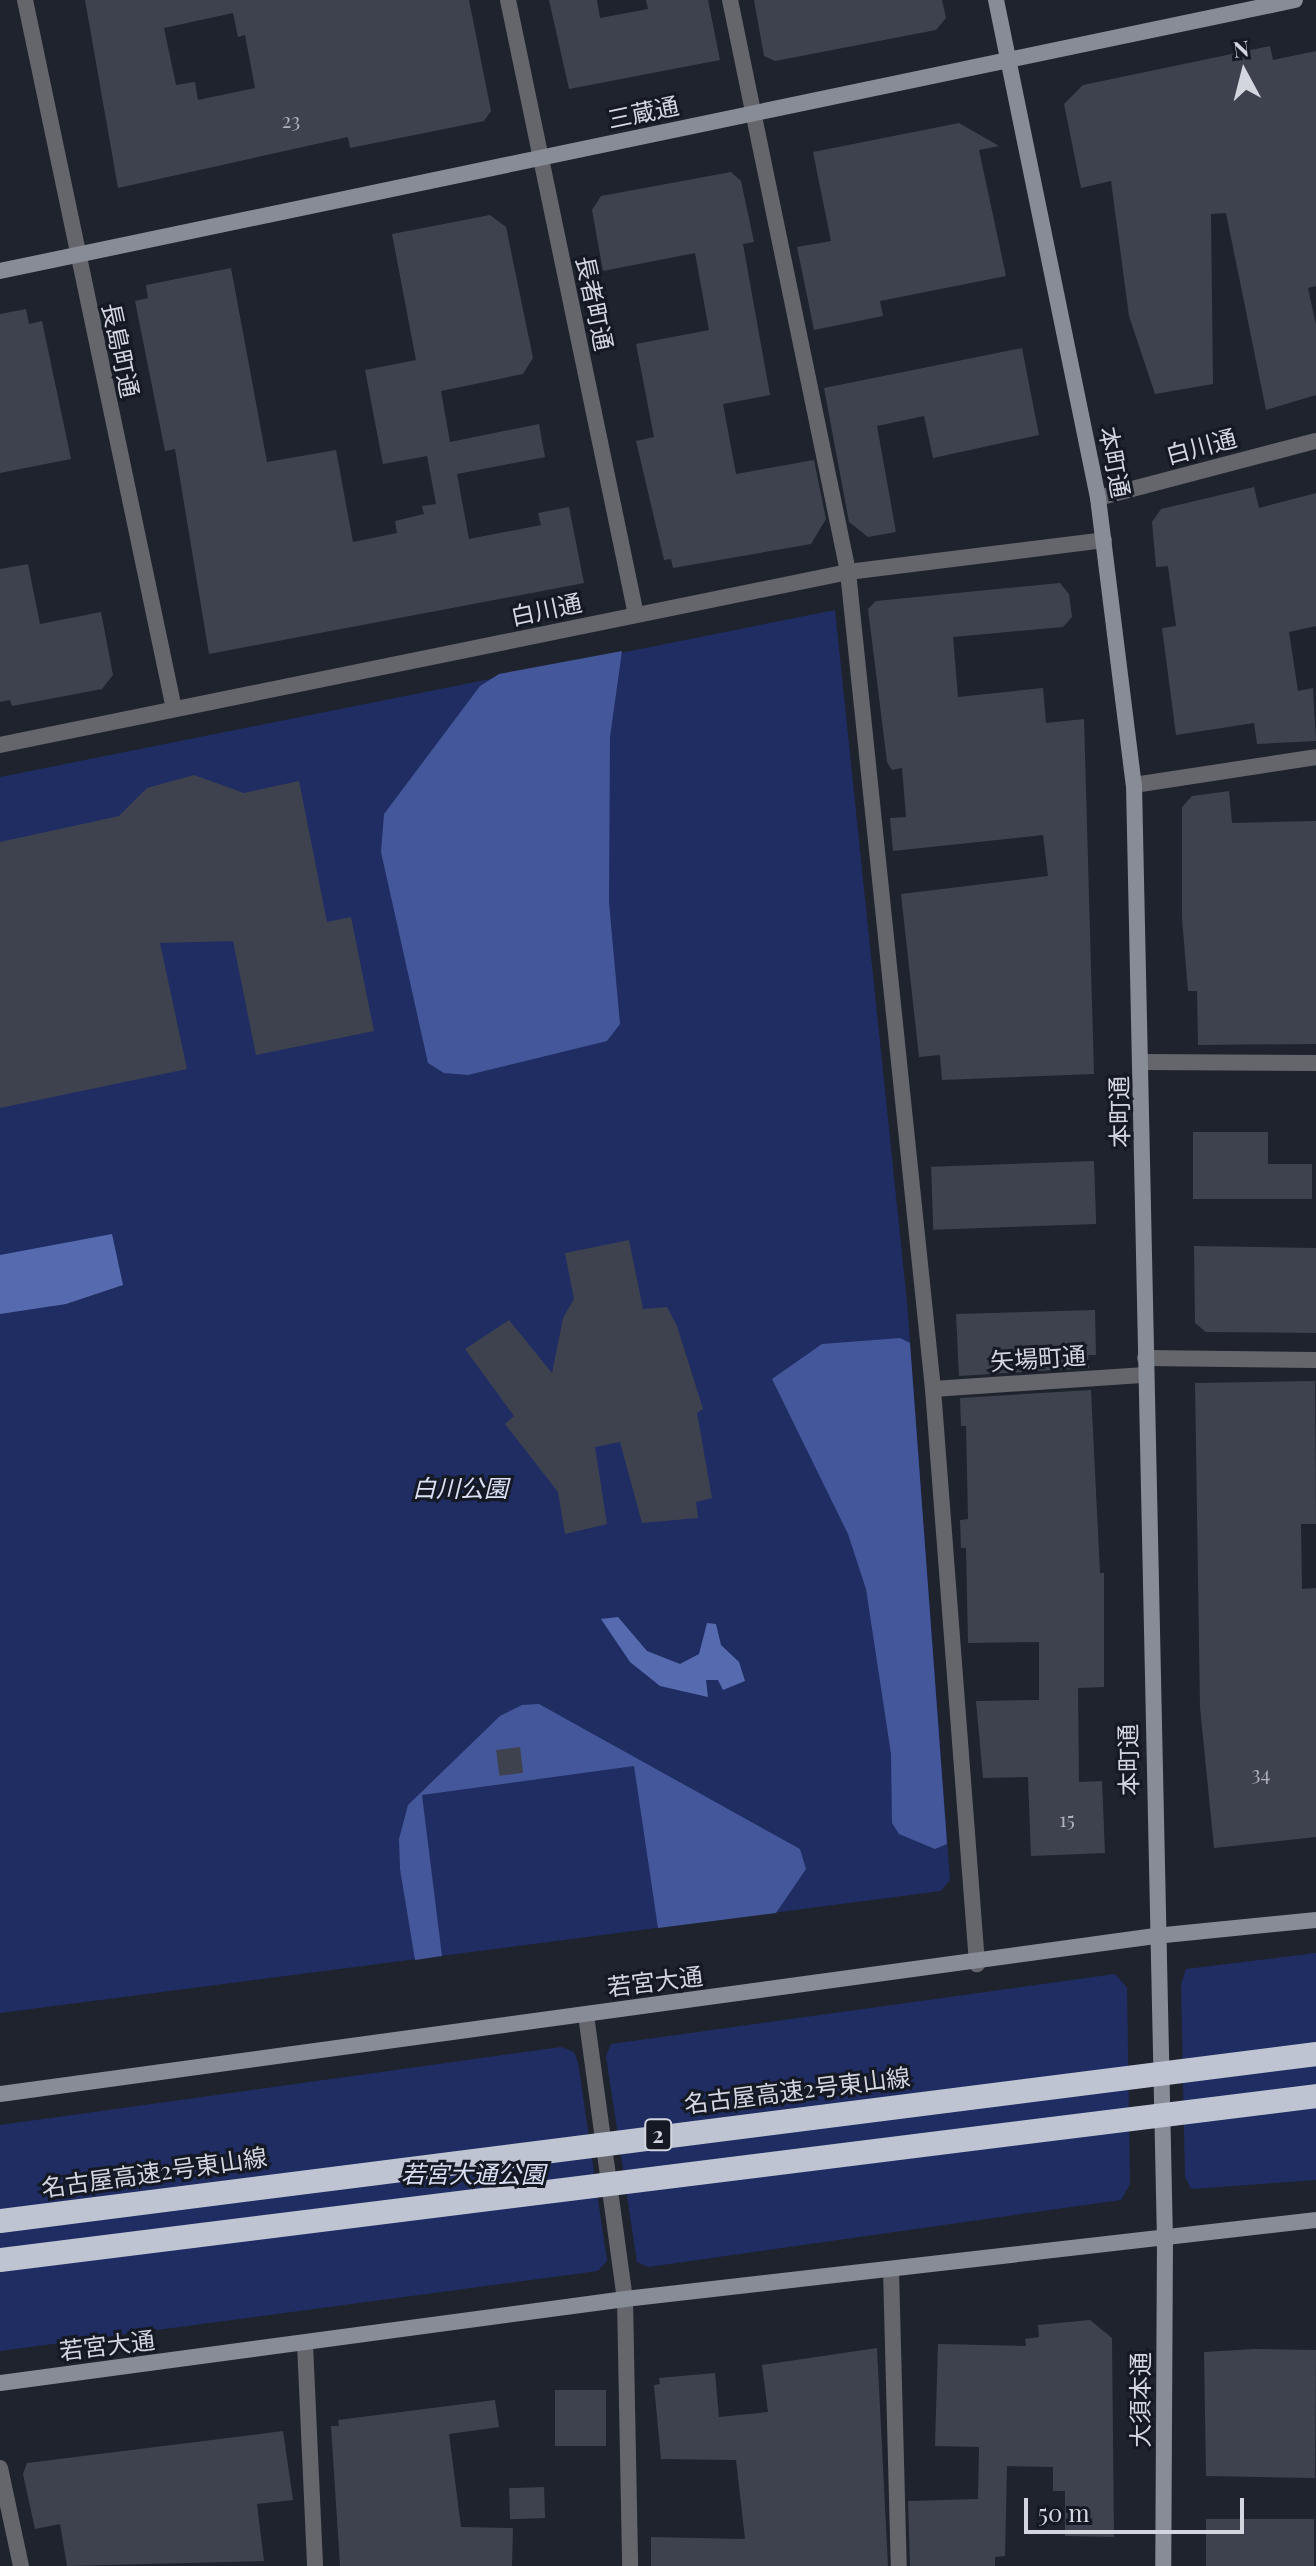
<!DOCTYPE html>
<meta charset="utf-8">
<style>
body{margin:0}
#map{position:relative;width:1316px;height:2566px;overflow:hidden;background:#1f232e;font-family:"Playfair Display","Noto Sans JP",serif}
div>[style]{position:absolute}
.green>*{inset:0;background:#1f2d63}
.forest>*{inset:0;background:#44579a}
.water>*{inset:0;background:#566baf}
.building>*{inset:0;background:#3e424f;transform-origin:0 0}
.street>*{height:16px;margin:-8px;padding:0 8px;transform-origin:8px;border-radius:8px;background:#64666c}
.secondary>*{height:16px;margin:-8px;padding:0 8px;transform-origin:8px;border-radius:8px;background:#888c96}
.highway-bridge>*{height:24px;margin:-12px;padding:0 12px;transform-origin:12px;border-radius:12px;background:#bfc4d3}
span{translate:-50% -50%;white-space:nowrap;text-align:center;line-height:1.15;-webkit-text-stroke:6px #151924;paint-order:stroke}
.number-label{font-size:20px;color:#aeb1ba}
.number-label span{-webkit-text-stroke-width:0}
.shield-label span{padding:2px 6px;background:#151924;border:2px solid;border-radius:6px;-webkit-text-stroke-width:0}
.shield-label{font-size:22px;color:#d3d6de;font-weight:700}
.street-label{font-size:24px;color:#d3d6de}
.park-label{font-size:24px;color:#dae1f5;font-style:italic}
.north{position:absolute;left:1204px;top:32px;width:80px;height:80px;-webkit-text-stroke:6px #151924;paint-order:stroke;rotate:353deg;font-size:22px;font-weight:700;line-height:32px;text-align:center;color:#d3d6de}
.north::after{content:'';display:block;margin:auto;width:28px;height:36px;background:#d3d6de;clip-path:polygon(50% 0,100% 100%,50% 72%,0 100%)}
.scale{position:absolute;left:1024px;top:2498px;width:220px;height:36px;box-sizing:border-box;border:4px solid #d3d6de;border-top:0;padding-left:10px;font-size:24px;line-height:28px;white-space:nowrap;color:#d3d6de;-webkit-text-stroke:6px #151924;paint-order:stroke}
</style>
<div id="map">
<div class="green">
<div style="clip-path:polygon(835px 610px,907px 1302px,950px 1880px,941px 1891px,0 2013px,0 777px)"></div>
<div style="clip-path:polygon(1316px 1953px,1316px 2180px,1191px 2189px,1185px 2177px,1181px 1984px,1186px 1969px)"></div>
<div style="clip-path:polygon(1115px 1974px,1127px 1988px,1130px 2184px,1121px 2200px,648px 2267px,637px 2262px,606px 2056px,611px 2044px)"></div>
<div style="clip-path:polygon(561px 2047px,574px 2052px,578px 2062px,607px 2261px,598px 2271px,0 2351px,0 2125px)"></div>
</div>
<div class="forest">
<div style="clip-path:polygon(622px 651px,610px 737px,609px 902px,620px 1024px,607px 1041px,468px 1075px,444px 1073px,428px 1063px,381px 852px,384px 814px,480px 686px,499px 674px)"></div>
<div style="clip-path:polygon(900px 1338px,910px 1343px,947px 1844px,935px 1849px,899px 1834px,892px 1823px,891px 1754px,866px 1589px,848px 1534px,772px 1379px,822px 1344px)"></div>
<div style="clip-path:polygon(539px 1704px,800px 1849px,806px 1869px,776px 1913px,658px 1928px,634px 1766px,422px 1795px,442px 1956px,415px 1960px,400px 1869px,399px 1839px,408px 1805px,500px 1716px,522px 1705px)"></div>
</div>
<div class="water">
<div style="clip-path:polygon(112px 1234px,123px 1285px,66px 1304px,0 1314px,0 1255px)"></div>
<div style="clip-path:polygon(618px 1617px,647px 1651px,680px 1664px,699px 1654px,707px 1623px,716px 1624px,721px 1645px,739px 1662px,745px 1681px,723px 1690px,718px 1680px,706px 1680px,708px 1697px,660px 1686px,630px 1662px,601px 1619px)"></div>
</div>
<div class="building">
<div style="clip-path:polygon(evenodd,85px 0,469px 0,491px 111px,484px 121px,350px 148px,348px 137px,118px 188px,85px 0,233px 13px,238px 37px,245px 35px,255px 88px,198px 100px,195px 82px,176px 85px,164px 28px,233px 13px)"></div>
<div style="clip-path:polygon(549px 0,597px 0,600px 18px,648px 9px,646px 0,708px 0,720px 60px,569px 89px)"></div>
<div style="clip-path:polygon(754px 0,942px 0,946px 18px,936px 30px,775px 61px,764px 56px)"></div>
<div style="clip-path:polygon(1270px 46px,1273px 60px,1316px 51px,1316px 286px,1308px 288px,1316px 325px,1316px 395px,1266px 410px,1226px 213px,1211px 214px,1213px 384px,1155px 394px,1129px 316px,1111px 181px,1081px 188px,1064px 104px,1083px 85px)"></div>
<div style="clip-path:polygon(959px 123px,999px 146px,979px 150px,1006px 276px,880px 301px,883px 316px,814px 330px,797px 247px,831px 241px,813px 152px)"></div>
<div style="clip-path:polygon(731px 172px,741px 181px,754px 242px,743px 244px,770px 395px,723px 404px,736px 474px,814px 460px,826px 519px,811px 544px,673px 568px,671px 559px,664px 560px,636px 441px,654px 437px,636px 344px,709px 330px,695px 253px,603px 271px,592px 210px,601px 196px)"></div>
<div style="clip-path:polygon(490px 215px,506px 227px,533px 358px,523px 374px,441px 391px,450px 442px,539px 424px,545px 457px,457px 474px,469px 539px,541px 525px,538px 513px,569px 507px,584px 583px,209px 654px,175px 449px,165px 451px,135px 301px,148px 298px,146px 285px,231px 268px,267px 462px,336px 450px,353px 542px,397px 533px,395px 521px,424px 514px,422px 506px,436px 504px,427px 456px,383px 464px,365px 370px,416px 360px,392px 234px)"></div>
<div style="clip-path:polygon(26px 309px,29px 324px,42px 321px,71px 459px,0 473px,0 314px)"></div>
<div style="clip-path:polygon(1022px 348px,1039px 435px,933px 458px,924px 416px,877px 426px,896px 532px,868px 537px,849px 522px,824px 388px)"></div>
<div style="clip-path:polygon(1254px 487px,1259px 508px,1316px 493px,1316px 626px,1289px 632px,1298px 691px,1313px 688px,1316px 741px,1257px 744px,1254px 723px,1176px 735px,1162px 628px,1176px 626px,1168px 566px,1156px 567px,1152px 522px,1161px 509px)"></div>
<div style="clip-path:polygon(28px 564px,40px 624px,101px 612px,113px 675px,102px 689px,12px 706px,10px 700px,0 702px,0 569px)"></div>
<div style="clip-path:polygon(1060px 583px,1069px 594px,1072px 617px,1063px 627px,953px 637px,958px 697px,1043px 688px,1046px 723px,1084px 719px,1094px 1074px,942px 1080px,940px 1055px,919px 1057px,901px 894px,1048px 876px,1043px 835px,893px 851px,890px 818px,906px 817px,902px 768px,892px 770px,887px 762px,868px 609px,876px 601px)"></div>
<div style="clip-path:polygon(194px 775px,244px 793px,299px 781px,327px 922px,351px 917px,374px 1031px,256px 1055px,233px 941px,160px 943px,187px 1069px,0 1108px,0 842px,119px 816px,147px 788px)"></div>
<div style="clip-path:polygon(1229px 791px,1232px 823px,1316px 821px,1316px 1044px,1198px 1045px,1197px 991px,1188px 991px,1182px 918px,1182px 807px,1192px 796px)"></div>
<div style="clip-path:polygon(1193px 1132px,1268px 1132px,1268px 1164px,1312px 1164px,1312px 1199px,1193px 1199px)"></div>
<div style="left:1094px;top:1161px;width:63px;height:163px;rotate:88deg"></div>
<div style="clip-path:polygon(629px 1240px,643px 1309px,667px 1307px,677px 1326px,703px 1409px,697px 1413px,712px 1498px,696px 1502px,698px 1518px,642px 1523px,620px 1442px,595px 1447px,607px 1524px,565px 1534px,558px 1492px,505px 1424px,514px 1416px,465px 1349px,509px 1320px,552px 1373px,563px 1318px,574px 1299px,565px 1253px)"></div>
<div style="clip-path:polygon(1194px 1246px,1316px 1248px,1316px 1333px,1206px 1332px,1195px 1323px)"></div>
<div style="clip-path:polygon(1095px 1310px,1096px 1355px,1088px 1355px,1089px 1368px,959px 1376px,956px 1314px)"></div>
<div style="clip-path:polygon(1315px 1381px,1316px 1524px,1301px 1524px,1302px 1589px,1316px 1588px,1316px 1837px,1214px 1848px,1200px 1707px,1195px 1383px)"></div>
<div style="clip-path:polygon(1091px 1390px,1100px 1573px,1104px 1573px,1104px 1687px,1078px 1688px,1079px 1782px,1102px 1781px,1105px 1853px,1031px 1856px,1028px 1777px,983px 1778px,976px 1701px,1039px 1700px,1039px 1642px,968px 1643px,966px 1548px,961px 1548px,960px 1520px,968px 1519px,966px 1426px,961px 1426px,960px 1398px)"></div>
<div style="left:520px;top:1747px;width:26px;height:24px;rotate:83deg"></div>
<div style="clip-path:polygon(1090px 2320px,1112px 2338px,1114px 2537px,1065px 2536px,1065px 2491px,1053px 2491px,1053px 2467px,1007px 2466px,1005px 2556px,995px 2557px,995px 2566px,910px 2566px,908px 2501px,978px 2499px,979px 2447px,935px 2446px,938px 2344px,1026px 2346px,1025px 2339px,1039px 2337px,1038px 2325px)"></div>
<div style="clip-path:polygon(877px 2348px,888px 2566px,651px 2566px,651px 2537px,745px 2539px,736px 2460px,661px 2459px,654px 2385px,660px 2384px,659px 2378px,715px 2373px,719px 2417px,768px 2412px,762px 2365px)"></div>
<div style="clip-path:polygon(1255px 2349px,1316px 2350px,1315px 2478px,1206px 2476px,1204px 2352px)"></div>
<div style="left:555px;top:2390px;width:51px;height:56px"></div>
<div style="clip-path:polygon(495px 2400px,499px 2427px,449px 2434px,461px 2527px,513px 2528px,512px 2566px,340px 2566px,331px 2426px,339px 2426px,338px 2420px)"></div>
<div style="clip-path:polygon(283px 2431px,293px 2500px,257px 2504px,264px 2561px,67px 2566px,60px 2524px,35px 2529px,23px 2474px,27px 2463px)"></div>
<div style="left:544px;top:2487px;width:31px;height:35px;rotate:88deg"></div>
<div style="left:1314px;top:2519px;width:47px;height:108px;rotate:90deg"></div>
</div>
<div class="street">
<div style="left:25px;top:0;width:724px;rotate:78.13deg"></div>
<div style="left:508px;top:0;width:628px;rotate:78.24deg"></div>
<div style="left:730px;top:0;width:584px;rotate:78.34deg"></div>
<div style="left:848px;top:572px;width:821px;rotate:84.06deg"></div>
<div style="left:933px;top:1389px;width:577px;rotate:85.62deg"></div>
<div style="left:1098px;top:498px;width:225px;rotate:-14.7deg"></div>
<div style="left:0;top:745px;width:865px;rotate:-11.53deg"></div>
<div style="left:848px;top:572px;width:258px;rotate:-7.1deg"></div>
<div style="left:1134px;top:785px;width:184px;rotate:-8.7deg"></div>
<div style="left:1142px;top:1062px;width:174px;rotate:0.3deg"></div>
<div style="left:1145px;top:1358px;width:171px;rotate:0.7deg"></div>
<div style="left:933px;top:1389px;width:213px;rotate:-3.8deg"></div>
<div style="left:586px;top:2015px;width:287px;rotate:82.2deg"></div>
<div style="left:625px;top:2299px;width:267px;rotate:88.9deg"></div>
<div style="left:891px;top:2270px;width:296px;rotate:88.5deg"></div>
<div style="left:305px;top:2344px;width:222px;rotate:87.4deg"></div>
<div style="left:0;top:2468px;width:100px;rotate:77.9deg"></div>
</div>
<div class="secondary">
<div style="left:996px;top:0;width:508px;rotate:78.42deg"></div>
<div style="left:1098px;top:498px;width:289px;rotate:82.9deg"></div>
<div style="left:1134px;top:785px;width:1450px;rotate:88.78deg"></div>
<div style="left:1165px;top:2235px;width:331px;rotate:90.3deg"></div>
<div style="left:0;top:271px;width:1323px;rotate:-11.82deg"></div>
<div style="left:0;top:2094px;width:1166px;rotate:-7.79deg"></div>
<div style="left:1155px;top:1936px;width:162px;rotate:-5.7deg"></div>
<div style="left:0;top:2383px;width:631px;rotate:-7.65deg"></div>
<div style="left:625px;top:2299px;width:696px;rotate:-6.52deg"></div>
</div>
<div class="highway-bridge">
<div style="left:0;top:2221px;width:1327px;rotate:-7.23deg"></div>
<div style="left:0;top:2260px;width:1326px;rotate:-7.1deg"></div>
</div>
<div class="number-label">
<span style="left:291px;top:119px">23</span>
<span style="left:1261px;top:1772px">34</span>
<span style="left:1067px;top:1818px">15</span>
</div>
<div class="shield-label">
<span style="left:658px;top:2135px">2</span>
</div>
<div class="street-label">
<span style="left:643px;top:112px;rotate:-12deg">三蔵通</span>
<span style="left:595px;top:303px;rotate:78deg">長者町通</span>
<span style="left:121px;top:350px;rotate:78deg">長島町通</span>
<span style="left:1201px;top:446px;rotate:-15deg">白川通</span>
<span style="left:1115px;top:462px;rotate:79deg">本町通</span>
<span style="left:546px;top:609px;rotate:-12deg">白川通</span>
<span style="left:1119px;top:1112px;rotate:-91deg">本町通</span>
<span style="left:1038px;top:1358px;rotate:-4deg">矢場町通</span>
<span style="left:1128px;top:1760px;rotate:-91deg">本町通</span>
<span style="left:655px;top:1981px;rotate:-7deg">若宮大通</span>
<span style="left:797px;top:2090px;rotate:-7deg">名古屋高速2号東山線</span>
<span style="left:154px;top:2172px;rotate:-8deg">名古屋高速2号東山線</span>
<span style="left:107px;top:2345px;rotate:-7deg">若宮大通</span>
<span style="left:1140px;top:2400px;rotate:-90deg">大須本通</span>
</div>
<div class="park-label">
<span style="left:460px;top:1488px">白川公園</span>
<span style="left:473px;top:2174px">若宮大通公園</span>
</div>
<div class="north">N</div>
<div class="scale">50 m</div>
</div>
